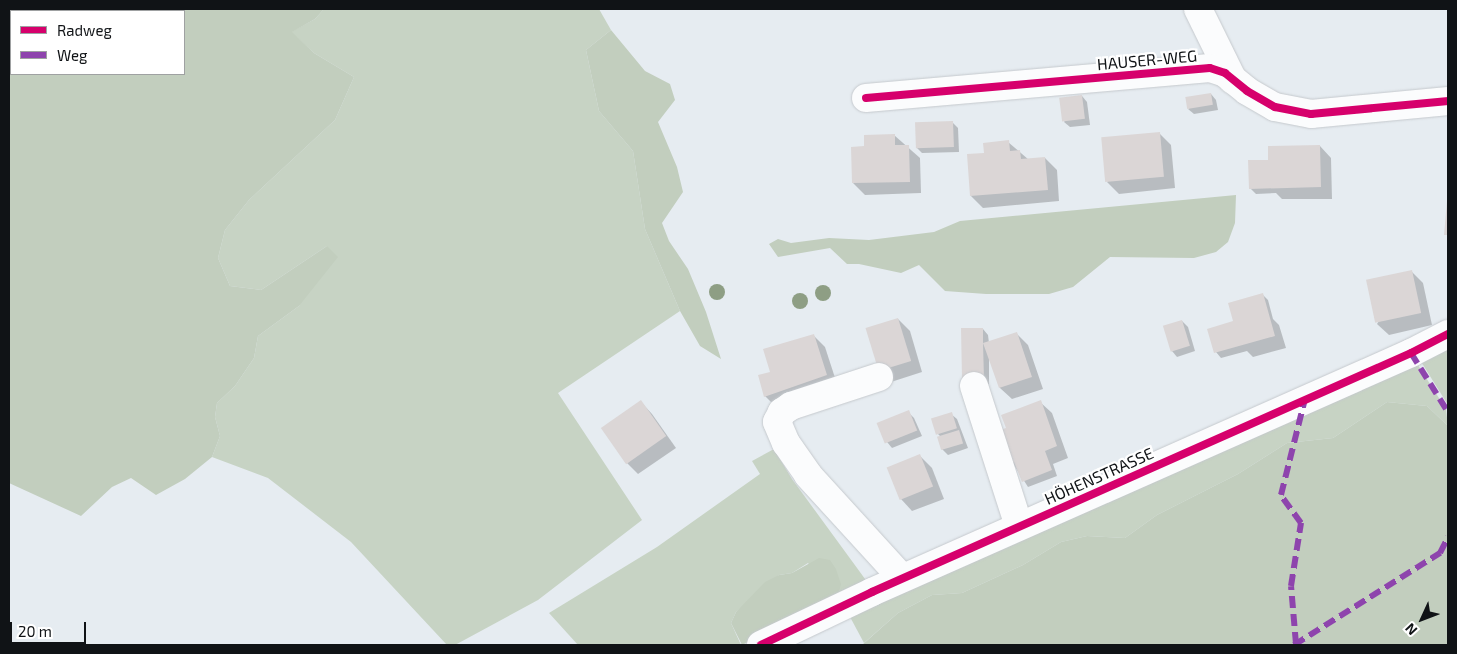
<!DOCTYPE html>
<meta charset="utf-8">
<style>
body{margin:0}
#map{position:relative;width:1457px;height:654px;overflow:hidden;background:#e6ecf1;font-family:"Exo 2",sans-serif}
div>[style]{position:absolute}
.green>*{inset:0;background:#c7d3c4}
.forest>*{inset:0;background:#c2cebe}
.shadow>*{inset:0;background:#0003}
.building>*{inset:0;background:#dbd6d6;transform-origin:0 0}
.roads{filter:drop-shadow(0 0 1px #c5c9cd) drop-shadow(0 0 1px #c5c9cd)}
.minor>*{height:28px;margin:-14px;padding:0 14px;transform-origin:14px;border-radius:14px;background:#fbfcfd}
.quiet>*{height:6px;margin-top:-3px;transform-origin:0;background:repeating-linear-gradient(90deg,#8e44ad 0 12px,transparent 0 18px)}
.cycleway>*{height:8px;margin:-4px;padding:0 4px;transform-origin:4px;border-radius:4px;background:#d6006c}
.trees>*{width:16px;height:16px;margin:-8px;border-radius:50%;background:#8e9e84}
span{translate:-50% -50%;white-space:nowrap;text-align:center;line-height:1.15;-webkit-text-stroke:4.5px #fff;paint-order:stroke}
.street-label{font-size:16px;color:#101316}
.frame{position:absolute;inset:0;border:10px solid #101316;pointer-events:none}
.legend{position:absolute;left:10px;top:10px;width:175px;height:65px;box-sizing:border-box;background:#fff;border:1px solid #9fa1a2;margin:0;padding:6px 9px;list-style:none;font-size:15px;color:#101316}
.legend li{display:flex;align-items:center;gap:10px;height:25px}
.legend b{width:25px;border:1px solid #9fa1a2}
.north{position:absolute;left:1397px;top:594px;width:50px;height:50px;-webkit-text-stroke:4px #fff;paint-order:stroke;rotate:227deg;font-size:14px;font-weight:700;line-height:20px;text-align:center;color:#101316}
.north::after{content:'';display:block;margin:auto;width:18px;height:22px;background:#101316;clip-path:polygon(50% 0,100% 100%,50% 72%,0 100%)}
.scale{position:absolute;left:10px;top:622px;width:76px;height:22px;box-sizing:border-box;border:2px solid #101316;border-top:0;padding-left:6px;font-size:15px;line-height:18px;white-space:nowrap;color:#101316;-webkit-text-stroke:4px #fff;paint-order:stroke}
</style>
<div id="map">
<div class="green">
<div style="clip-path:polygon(324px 9px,599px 9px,611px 30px,586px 50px,599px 111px,633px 151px,645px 229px,680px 311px,558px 393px,642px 520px,538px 600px,455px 645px,447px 645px,351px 542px,268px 478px,212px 457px,220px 436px,215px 417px,217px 403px,235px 386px,254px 358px,258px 336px,299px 306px,327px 246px,261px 290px,230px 286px,218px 258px,225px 230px,249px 200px,335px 120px,354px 77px,314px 53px,291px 32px,315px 19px)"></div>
<div style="clip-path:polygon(1448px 347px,1448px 405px,1420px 360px)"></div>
<div style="clip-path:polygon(1416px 362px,1446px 409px,1448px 426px,1427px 406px,1387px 402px,1333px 438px,1287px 443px,1238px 474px,1157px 515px,1125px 538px,1087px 536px,1061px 542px,1023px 565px,962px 593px,932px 595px,898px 613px,864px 643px,849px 615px)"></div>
<div style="clip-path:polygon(774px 449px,792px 479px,868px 583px,837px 599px,808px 563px,792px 573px,779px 575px,736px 612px,731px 623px,741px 645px,578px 645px,549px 613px,657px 547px,760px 474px,752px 461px)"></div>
</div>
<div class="forest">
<div style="clip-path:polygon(evenodd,9px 9px,324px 9px,315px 19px,292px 32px,314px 53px,354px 77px,335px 120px,249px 200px,225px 230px,218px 258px,230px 286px,261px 290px,327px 246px,338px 257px,299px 306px,258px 336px,254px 358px,235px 386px,217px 403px,215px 417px,220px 436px,212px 457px,185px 479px,156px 495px,131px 478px,112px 487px,81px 516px,9px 483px,9px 9px,11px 11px,184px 11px,184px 74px,11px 74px,11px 11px)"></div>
<div style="clip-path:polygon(611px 30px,645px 71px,670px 84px,675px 100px,658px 122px,677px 167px,683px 192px,662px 223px,669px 241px,688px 269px,706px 312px,721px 359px,700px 346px,680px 311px,645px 229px,633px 151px,599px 111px,586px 50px)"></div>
<div style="clip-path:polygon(1236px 195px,1235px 223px,1228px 242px,1216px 252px,1194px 258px,1110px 257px,1073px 287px,1049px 294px,986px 294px,945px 291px,919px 265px,901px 273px,859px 264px,847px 264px,830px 248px,778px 257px,769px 244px,778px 239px,791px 243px,829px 238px,869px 240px,934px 232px,960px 221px)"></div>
<div style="clip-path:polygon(1387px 402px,1427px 406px,1448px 426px,1448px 645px,862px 645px,898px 613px,932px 595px,962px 593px,1023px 565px,1061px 542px,1087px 536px,1125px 538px,1157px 515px,1238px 474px,1287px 443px,1333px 438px)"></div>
<div style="clip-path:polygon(819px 558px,830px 560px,836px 569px,841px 584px,837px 599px,742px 645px,731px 623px,736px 612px,765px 582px,779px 575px,792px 573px)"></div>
</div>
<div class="shadow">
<div style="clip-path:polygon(1211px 94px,1216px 100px,1218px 110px,1194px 114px,1188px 109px)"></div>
<div style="clip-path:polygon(1082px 96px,1087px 102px,1090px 125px,1070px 127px,1064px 122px)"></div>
<div style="clip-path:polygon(953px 123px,958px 128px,959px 152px,922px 153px,916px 147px)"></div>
<div style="clip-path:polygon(1159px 133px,1171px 145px,1175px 188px,1119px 194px,1107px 182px)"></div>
<div style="clip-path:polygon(894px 135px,920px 158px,921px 193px,865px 195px,853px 183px,865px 148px)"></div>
<div style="clip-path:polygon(1008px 142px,1029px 160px,1045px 158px,1057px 170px,1059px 201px,983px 208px,971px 196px,968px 155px,985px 154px)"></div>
<div style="clip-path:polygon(1320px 146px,1331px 158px,1332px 199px,1282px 199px,1276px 193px,1256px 194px,1250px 188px,1268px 161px)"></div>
<div style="clip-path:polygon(1411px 271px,1423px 283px,1432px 325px,1389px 335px,1377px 324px)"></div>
<div style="clip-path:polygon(1262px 294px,1268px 300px,1273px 319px,1279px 325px,1286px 348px,1253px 357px,1247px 351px,1221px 358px,1216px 352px,1235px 322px)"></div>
<div style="clip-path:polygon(898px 319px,910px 331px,922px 372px,891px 382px,879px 370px)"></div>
<div style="clip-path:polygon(1182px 321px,1188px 327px,1195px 351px,1177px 357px,1172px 351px)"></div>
<div style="clip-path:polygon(983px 329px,988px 335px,989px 343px,1016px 333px,1028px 345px,1043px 389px,1012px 399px,1000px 388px,989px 357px,989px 384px,969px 385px)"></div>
<div style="clip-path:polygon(813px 335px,825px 347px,838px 387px,771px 402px,765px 396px)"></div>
<div style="clip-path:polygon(641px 402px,652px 414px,676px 448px,638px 474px,627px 463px)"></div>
<div style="clip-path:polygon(1040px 402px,1052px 413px,1068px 458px,1053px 464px,1057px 476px,1028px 487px,1012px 462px,1007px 429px)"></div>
<div style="clip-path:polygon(908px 412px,914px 418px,922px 436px,892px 448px,887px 442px)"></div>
<div style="clip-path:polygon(951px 414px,957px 419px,968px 448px,948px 455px,942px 449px,941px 437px,937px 433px)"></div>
<div style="clip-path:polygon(920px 456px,932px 468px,944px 499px,912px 511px,901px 499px)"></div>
</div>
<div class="building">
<div style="left:1211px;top:93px;width:12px;height:26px;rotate:81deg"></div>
<div style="left:1082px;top:95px;width:24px;height:23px;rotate:83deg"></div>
<div style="left:953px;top:121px;width:26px;height:38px;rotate:88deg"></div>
<div style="left:1160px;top:132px;width:45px;height:59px;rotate:85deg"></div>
<div style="clip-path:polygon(895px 134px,895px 145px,909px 145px,910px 182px,852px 183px,851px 147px,864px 146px,864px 135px)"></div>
<div style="clip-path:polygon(1009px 140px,1010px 151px,1020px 150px,1021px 159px,1045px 157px,1048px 190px,970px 196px,967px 154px,984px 153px,983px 143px)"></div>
<div style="clip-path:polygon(1320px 145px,1321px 187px,1249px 189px,1248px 160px,1268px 160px,1268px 146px)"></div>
<div style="clip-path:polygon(1447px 201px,1448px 201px,1448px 235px,1444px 235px)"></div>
<div style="left:1412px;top:270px;width:44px;height:47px;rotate:78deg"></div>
<div style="clip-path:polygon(1263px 293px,1275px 336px,1214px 353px,1207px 329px,1233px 321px,1228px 303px)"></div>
<div style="left:898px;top:318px;width:45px;height:34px;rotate:73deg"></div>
<div style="left:1182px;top:320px;width:27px;height:20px;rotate:73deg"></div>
<div style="clip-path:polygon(961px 328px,983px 328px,983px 343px,1017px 332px,1032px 377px,999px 388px,983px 343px,984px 379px,962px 379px)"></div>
<div style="clip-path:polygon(814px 334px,827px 375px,764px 397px,758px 375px,770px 372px,763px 349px)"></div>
<div style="left:641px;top:400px;width:44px;height:49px;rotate:55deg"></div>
<div style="clip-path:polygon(1041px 400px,1057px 446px,1045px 451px,1052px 470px,1022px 482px,1014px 462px,1011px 463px,1000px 430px,1006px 428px,1001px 415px)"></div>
<div style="left:909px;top:410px;width:22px;height:35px;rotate:68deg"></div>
<div style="left:952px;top:412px;width:17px;height:22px;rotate:73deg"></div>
<div style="left:959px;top:430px;width:14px;height:23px;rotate:73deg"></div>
<div style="left:920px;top:454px;width:35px;height:36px;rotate:68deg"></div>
</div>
<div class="roads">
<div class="minor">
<div style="left:1198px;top:9px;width:79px;rotate:63.8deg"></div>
<div style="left:866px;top:98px;width:345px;rotate:-5deg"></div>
<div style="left:1210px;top:68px;width:16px;rotate:18deg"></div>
<div style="left:1225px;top:73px;width:28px;rotate:39deg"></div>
<div style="left:1247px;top:91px;width:32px;rotate:30deg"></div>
<div style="left:1275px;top:107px;width:37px;rotate:11deg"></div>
<div style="left:1311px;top:114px;width:138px;rotate:-5.4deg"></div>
<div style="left:879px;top:377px;width:93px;rotate:161.8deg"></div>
<div style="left:791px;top:406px;width:11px;rotate:146deg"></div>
<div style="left:782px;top:412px;width:11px;rotate:117deg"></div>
<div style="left:777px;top:422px;width:23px;rotate:67deg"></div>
<div style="left:786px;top:443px;width:39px;rotate:55deg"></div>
<div style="left:808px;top:475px;width:139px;rotate:47.6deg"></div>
<div style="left:974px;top:386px;width:147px;rotate:72.2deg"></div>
<div style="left:761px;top:645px;width:123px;rotate:-25.5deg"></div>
<div style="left:872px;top:592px;width:590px;rotate:-23.91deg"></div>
<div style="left:1411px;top:353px;width:42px;rotate:-27.2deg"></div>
</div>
</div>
<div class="quiet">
<div style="left:1411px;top:353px;width:70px;rotate:57.9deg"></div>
<div style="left:1296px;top:644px;width:58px;rotate:-94.9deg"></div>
<div style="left:1291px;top:586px;width:64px;rotate:-81deg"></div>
<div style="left:1301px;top:523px;width:34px;rotate:-126deg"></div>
<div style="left:1281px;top:495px;width:99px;rotate:-76deg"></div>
<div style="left:1294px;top:645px;width:173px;rotate:-32.2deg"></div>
<div style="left:1440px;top:553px;width:18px;rotate:-63deg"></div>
</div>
<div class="cycleway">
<div style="left:866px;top:98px;width:345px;rotate:-5deg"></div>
<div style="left:1210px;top:68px;width:16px;rotate:18deg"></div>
<div style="left:1225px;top:73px;width:28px;rotate:39deg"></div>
<div style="left:1247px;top:91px;width:32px;rotate:30deg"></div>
<div style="left:1275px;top:107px;width:37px;rotate:11deg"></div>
<div style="left:1311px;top:114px;width:138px;rotate:-5.4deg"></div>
<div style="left:761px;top:645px;width:123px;rotate:-25.5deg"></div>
<div style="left:872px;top:592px;width:590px;rotate:-23.91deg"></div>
<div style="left:1411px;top:353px;width:42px;rotate:-27.2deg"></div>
</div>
<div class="trees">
<div style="left:717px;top:292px"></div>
<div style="left:823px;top:293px"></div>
<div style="left:800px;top:301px"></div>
</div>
<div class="street-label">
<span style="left:1147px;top:60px;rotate:-5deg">HAUSER-WEG</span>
<span style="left:1099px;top:476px;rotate:-24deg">HÖHENSTRASSE</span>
</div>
<div class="frame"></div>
<ul class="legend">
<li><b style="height:6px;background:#d6006c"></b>Radweg</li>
<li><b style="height:6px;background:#8e44ad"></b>Weg</li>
</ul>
<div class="north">N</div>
<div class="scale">20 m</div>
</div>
